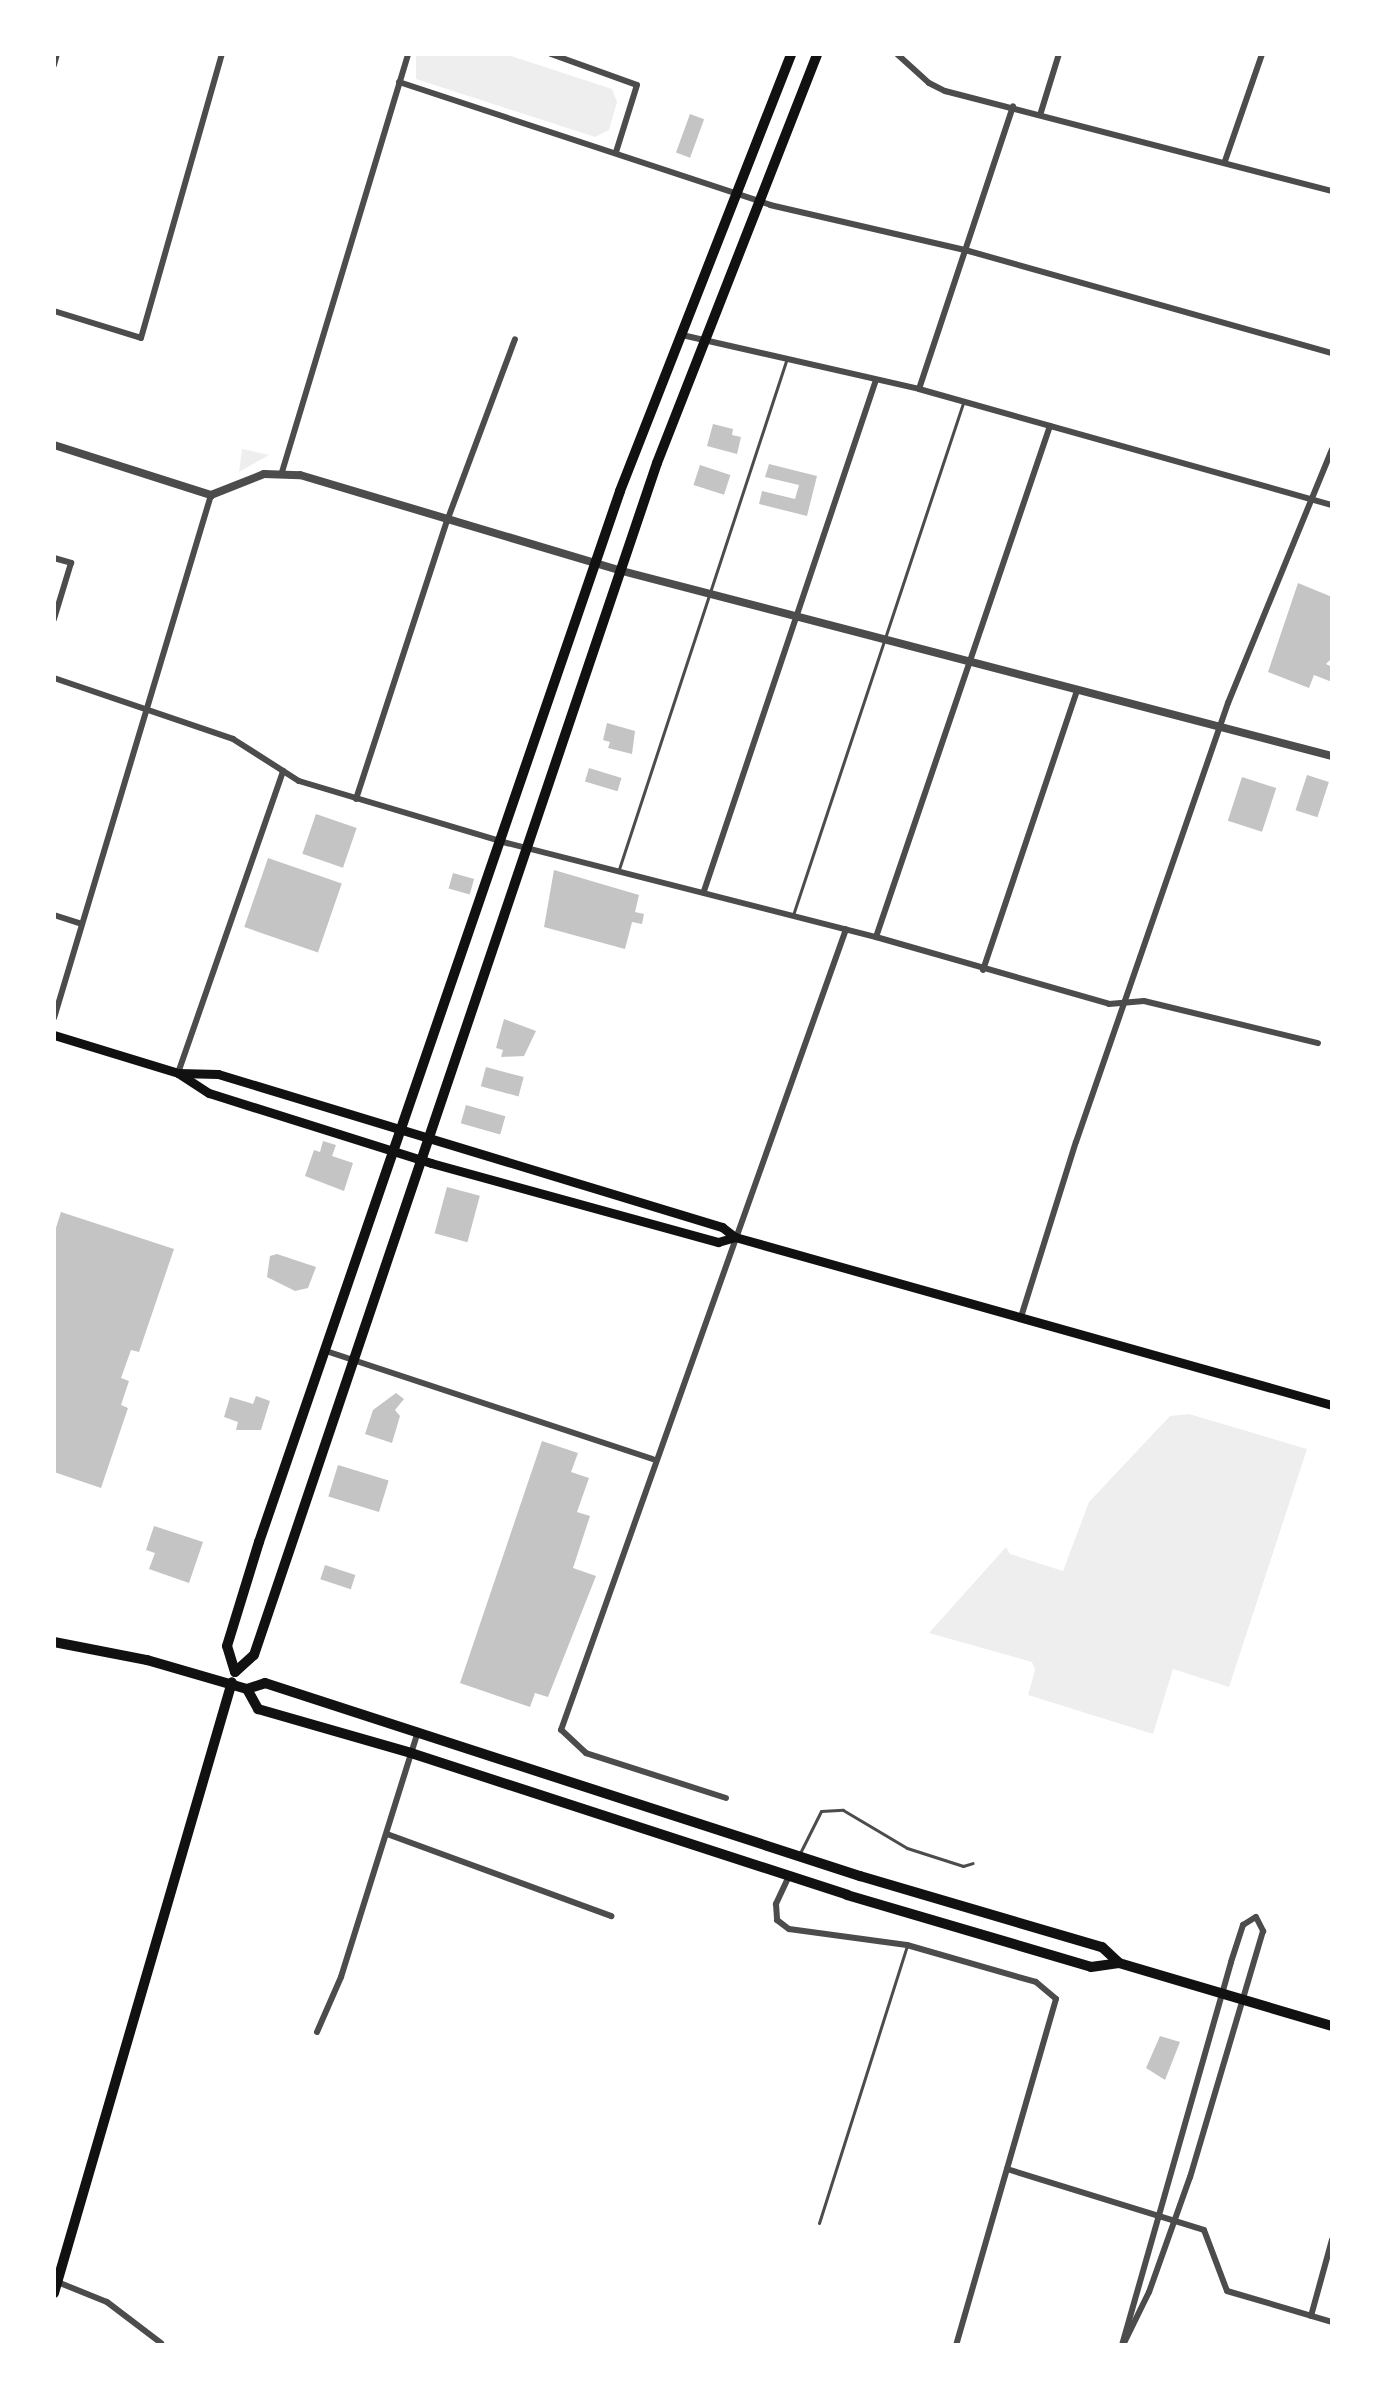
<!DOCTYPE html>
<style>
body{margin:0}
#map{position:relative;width:1386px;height:2399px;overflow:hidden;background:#fff;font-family:Inter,sans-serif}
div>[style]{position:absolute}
.green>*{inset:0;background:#eee}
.building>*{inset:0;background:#c4c4c4;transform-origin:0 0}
.service>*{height:3px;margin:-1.5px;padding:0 1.5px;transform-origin:1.5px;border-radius:1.5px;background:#4c4c4c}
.minor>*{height:6px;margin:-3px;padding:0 3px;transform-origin:3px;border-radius:3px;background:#4c4c4c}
.tertiary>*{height:8px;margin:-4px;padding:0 4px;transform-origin:4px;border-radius:4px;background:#4c4c4c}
.secondary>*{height:9px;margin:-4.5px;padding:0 4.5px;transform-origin:4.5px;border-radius:4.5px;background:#111}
.trunk>*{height:10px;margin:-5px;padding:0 5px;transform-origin:5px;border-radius:5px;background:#111}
span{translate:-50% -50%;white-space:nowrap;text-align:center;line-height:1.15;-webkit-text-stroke:7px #fff;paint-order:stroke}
.frame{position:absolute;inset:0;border:56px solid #fff;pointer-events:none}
</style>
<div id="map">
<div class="green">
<div style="clip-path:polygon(416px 54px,505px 54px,612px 89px,617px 102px,609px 130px,595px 137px,416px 79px)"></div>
<div style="clip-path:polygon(242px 449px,269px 455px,239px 472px)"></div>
<div style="clip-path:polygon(1189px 1414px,1307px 1449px,1229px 1687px,1173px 1669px,1153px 1734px,1028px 1695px,1035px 1670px,1032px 1662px,929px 1633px,1006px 1547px,1010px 1554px,1063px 1571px,1089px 1502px,1170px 1416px)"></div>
</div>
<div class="building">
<div style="left:690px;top:114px;width:15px;height:41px;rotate:20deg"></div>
<div style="clip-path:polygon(713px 424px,733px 429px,732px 435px,741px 437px,737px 454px,707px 446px)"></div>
<div style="clip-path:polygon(769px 464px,817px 476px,807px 516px,759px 504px,762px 491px,795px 499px,799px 485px,765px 477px)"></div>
<div style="left:700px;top:465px;width:32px;height:21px;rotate:18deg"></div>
<div style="clip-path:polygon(1298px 583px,1332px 597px,1332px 658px,1326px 664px,1332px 667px,1332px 682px,1314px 675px,1309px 688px,1268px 672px)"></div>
<div style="clip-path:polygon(607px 723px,635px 731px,632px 754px,608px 748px,610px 742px,603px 740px)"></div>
<div style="left:589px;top:768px;width:34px;height:14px;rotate:17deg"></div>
<div style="left:1307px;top:775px;width:23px;height:37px;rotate:18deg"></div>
<div style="left:1242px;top:777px;width:36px;height:46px;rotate:18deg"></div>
<div style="left:316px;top:814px;width:43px;height:42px;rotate:19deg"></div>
<div style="left:268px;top:858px;width:78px;height:73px;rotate:19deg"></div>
<div style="clip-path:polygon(554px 870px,639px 895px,635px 912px,644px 914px,642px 924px,632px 922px,625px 949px,544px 927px)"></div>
<div style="left:453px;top:873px;width:22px;height:16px;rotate:16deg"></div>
<div style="clip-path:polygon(504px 1019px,536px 1031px,524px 1056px,501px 1057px,503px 1050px,496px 1048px)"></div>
<div style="left:486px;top:1067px;width:39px;height:20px;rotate:15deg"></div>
<div style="left:466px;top:1105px;width:41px;height:19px;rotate:16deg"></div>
<div style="clip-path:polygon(323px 1141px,336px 1145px,332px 1156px,353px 1163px,344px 1191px,305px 1176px,314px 1150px,320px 1152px)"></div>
<div style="left:447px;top:1187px;width:34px;height:48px;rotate:15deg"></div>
<div style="clip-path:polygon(61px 1212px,174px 1249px,139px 1352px,131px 1350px,121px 1378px,129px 1381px,121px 1405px,128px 1408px,101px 1488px,54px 1472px,54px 1234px)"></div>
<div style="clip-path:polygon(277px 1254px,316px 1267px,308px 1288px,295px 1291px,267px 1277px,270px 1256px)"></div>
<div style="clip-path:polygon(396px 1393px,404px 1399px,395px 1410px,400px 1416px,392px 1443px,365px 1434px,373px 1410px)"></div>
<div style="clip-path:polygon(256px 1396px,270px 1401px,261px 1430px,236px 1430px,238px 1422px,224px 1417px,230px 1397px,253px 1404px)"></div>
<div style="clip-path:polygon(542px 1441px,578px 1453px,571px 1472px,589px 1478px,577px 1512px,590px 1516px,573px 1568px,596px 1576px,548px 1697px,535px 1693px,530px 1707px,460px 1683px)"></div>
<div style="left:338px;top:1465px;width:53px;height:33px;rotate:17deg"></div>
<div style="clip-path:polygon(154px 1526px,203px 1542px,189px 1583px,149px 1569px,155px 1553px,146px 1550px)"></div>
<div style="left:325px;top:1565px;width:32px;height:15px;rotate:18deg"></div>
<div style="clip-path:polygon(1160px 2036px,1180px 2042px,1165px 2080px,1146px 2068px)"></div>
</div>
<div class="service">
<div style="left:619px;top:869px;width:535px;rotate:-71.8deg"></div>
<div style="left:793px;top:915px;width:539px;rotate:-71.63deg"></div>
<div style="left:800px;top:1853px;width:47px;rotate:-63.4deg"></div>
<div style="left:821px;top:1811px;width:22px;rotate:-3deg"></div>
<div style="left:843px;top:1810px;width:74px;rotate:30.7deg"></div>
<div style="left:907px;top:1848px;width:59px;rotate:17.8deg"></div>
<div style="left:963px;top:1866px;width:10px;rotate:-17deg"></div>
<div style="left:819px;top:2223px;width:292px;rotate:-72.4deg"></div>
</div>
<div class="minor">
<div style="left:551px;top:54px;width:91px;rotate:19.8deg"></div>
<div style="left:637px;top:85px;width:70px;rotate:107.4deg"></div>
<div style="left:897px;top:54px;width:43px;rotate:42.2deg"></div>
<div style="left:929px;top:83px;width:18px;rotate:27deg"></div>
<div style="left:945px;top:91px;width:400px;rotate:14.5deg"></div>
<div style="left:54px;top:65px;width:11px;rotate:-75deg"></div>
<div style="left:399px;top:82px;width:391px;rotate:18.3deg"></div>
<div style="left:770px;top:205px;width:200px;rotate:13deg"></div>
<div style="left:965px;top:250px;width:381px;rotate:15.7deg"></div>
<div style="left:1041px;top:112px;width:61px;rotate:-72.8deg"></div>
<div style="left:1225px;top:161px;width:113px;rotate:-70.9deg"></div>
<div style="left:54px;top:311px;width:91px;rotate:17.2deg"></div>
<div style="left:141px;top:338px;width:295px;rotate:-74.1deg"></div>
<div style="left:682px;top:335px;width:243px;rotate:12.8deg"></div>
<div style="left:919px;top:389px;width:429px;rotate:15.7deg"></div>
<div style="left:919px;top:389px;width:298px;rotate:-71.6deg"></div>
<div style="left:282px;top:472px;width:437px;rotate:-73.2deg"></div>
<div style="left:54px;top:558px;width:18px;rotate:16deg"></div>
<div style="left:71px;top:563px;width:59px;rotate:106.9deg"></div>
<div style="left:54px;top:678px;width:189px;rotate:18.8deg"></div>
<div style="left:233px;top:739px;width:78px;rotate:32.5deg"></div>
<div style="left:299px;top:781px;width:213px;rotate:16.6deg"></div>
<div style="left:503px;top:842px;width:385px;rotate:14.3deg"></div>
<div style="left:876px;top:937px;width:242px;rotate:16deg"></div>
<div style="left:1109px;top:1004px;width:35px;rotate:-5deg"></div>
<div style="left:1144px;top:1001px;width:179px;rotate:13.6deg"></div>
<div style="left:356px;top:799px;width:293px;rotate:-71.9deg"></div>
<div style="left:447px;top:521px;width:194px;rotate:-69.5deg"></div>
<div style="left:704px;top:891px;width:539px;rotate:-71.4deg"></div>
<div style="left:54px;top:915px;width:29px;rotate:18deg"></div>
<div style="left:876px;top:937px;width:540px;rotate:-71.2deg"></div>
<div style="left:983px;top:970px;width:295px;rotate:-71.4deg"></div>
<div style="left:54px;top:1018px;width:546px;rotate:-73.29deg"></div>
<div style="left:178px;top:1073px;width:320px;rotate:-70.8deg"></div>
<div style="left:1021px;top:1317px;width:183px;rotate:-72.6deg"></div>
<div style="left:1076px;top:1142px;width:465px;rotate:-70.9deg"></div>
<div style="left:1228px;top:703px;width:274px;rotate:-67.7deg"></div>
<div style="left:326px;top:1351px;width:344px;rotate:18.3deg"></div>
<div style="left:726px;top:1798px;width:147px;rotate:-162.2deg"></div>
<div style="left:586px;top:1753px;width:34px;rotate:-137deg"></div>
<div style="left:561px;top:1730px;width:850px;rotate:-70.41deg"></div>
<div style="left:387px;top:1834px;width:239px;rotate:20.1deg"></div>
<div style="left:789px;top:1876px;width:31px;rotate:115deg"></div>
<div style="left:776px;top:1904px;width:16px;rotate:86deg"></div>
<div style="left:777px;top:1920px;width:15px;rotate:37deg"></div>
<div style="left:789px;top:1929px;width:119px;rotate:7.7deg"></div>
<div style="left:907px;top:1945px;width:134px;rotate:16deg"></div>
<div style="left:1036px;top:1982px;width:26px;rotate:40deg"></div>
<div style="left:1056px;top:1999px;width:360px;rotate:106.1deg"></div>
<div style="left:317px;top:2032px;width:60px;rotate:-66.4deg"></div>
<div style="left:341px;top:1977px;width:258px;rotate:-72.6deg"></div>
<div style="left:1007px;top:2169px;width:206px;rotate:17.2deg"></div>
<div style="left:1204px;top:2230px;width:65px;rotate:69.3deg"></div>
<div style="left:1227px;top:2291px;width:109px;rotate:16.4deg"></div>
<div style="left:55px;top:2281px;width:56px;rotate:22deg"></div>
<div style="left:107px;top:2302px;width:68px;rotate:37.2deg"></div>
<div style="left:1311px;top:2316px;width:79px;rotate:-74.6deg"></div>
<div style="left:1122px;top:2345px;width:398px;rotate:-74.1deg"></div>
<div style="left:1231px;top:1962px;width:39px;rotate:-72deg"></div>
<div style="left:1243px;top:1925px;width:15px;rotate:-32deg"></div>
<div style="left:1256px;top:1917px;width:16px;rotate:63deg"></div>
<div style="left:1263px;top:1931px;width:257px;rotate:106.5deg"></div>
<div style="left:1190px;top:2177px;width:122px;rotate:109.6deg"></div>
<div style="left:1149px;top:2292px;width:59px;rotate:116.1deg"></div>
</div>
<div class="tertiary">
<div style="left:54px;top:445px;width:165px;rotate:17.7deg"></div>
<div style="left:211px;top:495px;width:57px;rotate:-21.6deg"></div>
<div style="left:264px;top:474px;width:36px;rotate:2deg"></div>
<div style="left:300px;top:475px;width:336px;rotate:16.6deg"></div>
<div style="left:622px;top:571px;width:734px;rotate:14.6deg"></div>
</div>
<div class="secondary">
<div style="left:54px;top:1035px;width:130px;rotate:17deg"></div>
<div style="left:178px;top:1073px;width:37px;rotate:33deg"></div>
<div style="left:209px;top:1093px;width:233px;rotate:17.5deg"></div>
<div style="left:431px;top:1163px;width:298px;rotate:15.4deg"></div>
<div style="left:718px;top:1242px;width:18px;rotate:-16deg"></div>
<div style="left:178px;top:1073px;width:40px;rotate:1.4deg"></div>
<div style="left:218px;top:1074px;width:527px;rotate:16.89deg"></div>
<div style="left:722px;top:1227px;width:16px;rotate:38deg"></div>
<div style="left:735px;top:1237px;width:620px;rotate:15.72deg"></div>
</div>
<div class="trunk">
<div style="left:54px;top:1642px;width:95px;rotate:11deg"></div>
<div style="left:147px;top:1660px;width:104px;rotate:16.2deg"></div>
<div style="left:247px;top:1689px;width:19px;rotate:-18deg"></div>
<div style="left:265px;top:1683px;width:626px;rotate:17.97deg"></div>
<div style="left:860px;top:1876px;width:252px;rotate:16.4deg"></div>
<div style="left:1102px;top:1947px;width:23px;rotate:43deg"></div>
<div style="left:1119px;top:1963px;width:222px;rotate:16.5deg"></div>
<div style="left:235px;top:1672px;width:25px;rotate:-42deg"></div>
<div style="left:254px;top:1655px;width:1258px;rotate:-71.32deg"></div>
<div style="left:657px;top:463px;width:439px;rotate:-68.6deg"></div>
<div style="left:235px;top:1672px;width:27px;rotate:-107deg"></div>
<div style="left:227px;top:1646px;width:109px;rotate:-72.9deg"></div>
<div style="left:259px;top:1542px;width:1111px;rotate:-71.04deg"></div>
<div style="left:620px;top:491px;width:469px;rotate:-68.6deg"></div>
<div style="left:247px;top:1689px;width:23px;rotate:61deg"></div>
<div style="left:258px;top:1709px;width:159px;rotate:16deg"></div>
<div style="left:411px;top:1753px;width:459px;rotate:18deg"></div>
<div style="left:847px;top:1895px;width:254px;rotate:16.4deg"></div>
<div style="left:1091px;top:1967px;width:28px;rotate:-8deg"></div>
<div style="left:54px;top:2293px;width:636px;rotate:-73.76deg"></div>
</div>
<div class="frame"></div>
</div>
